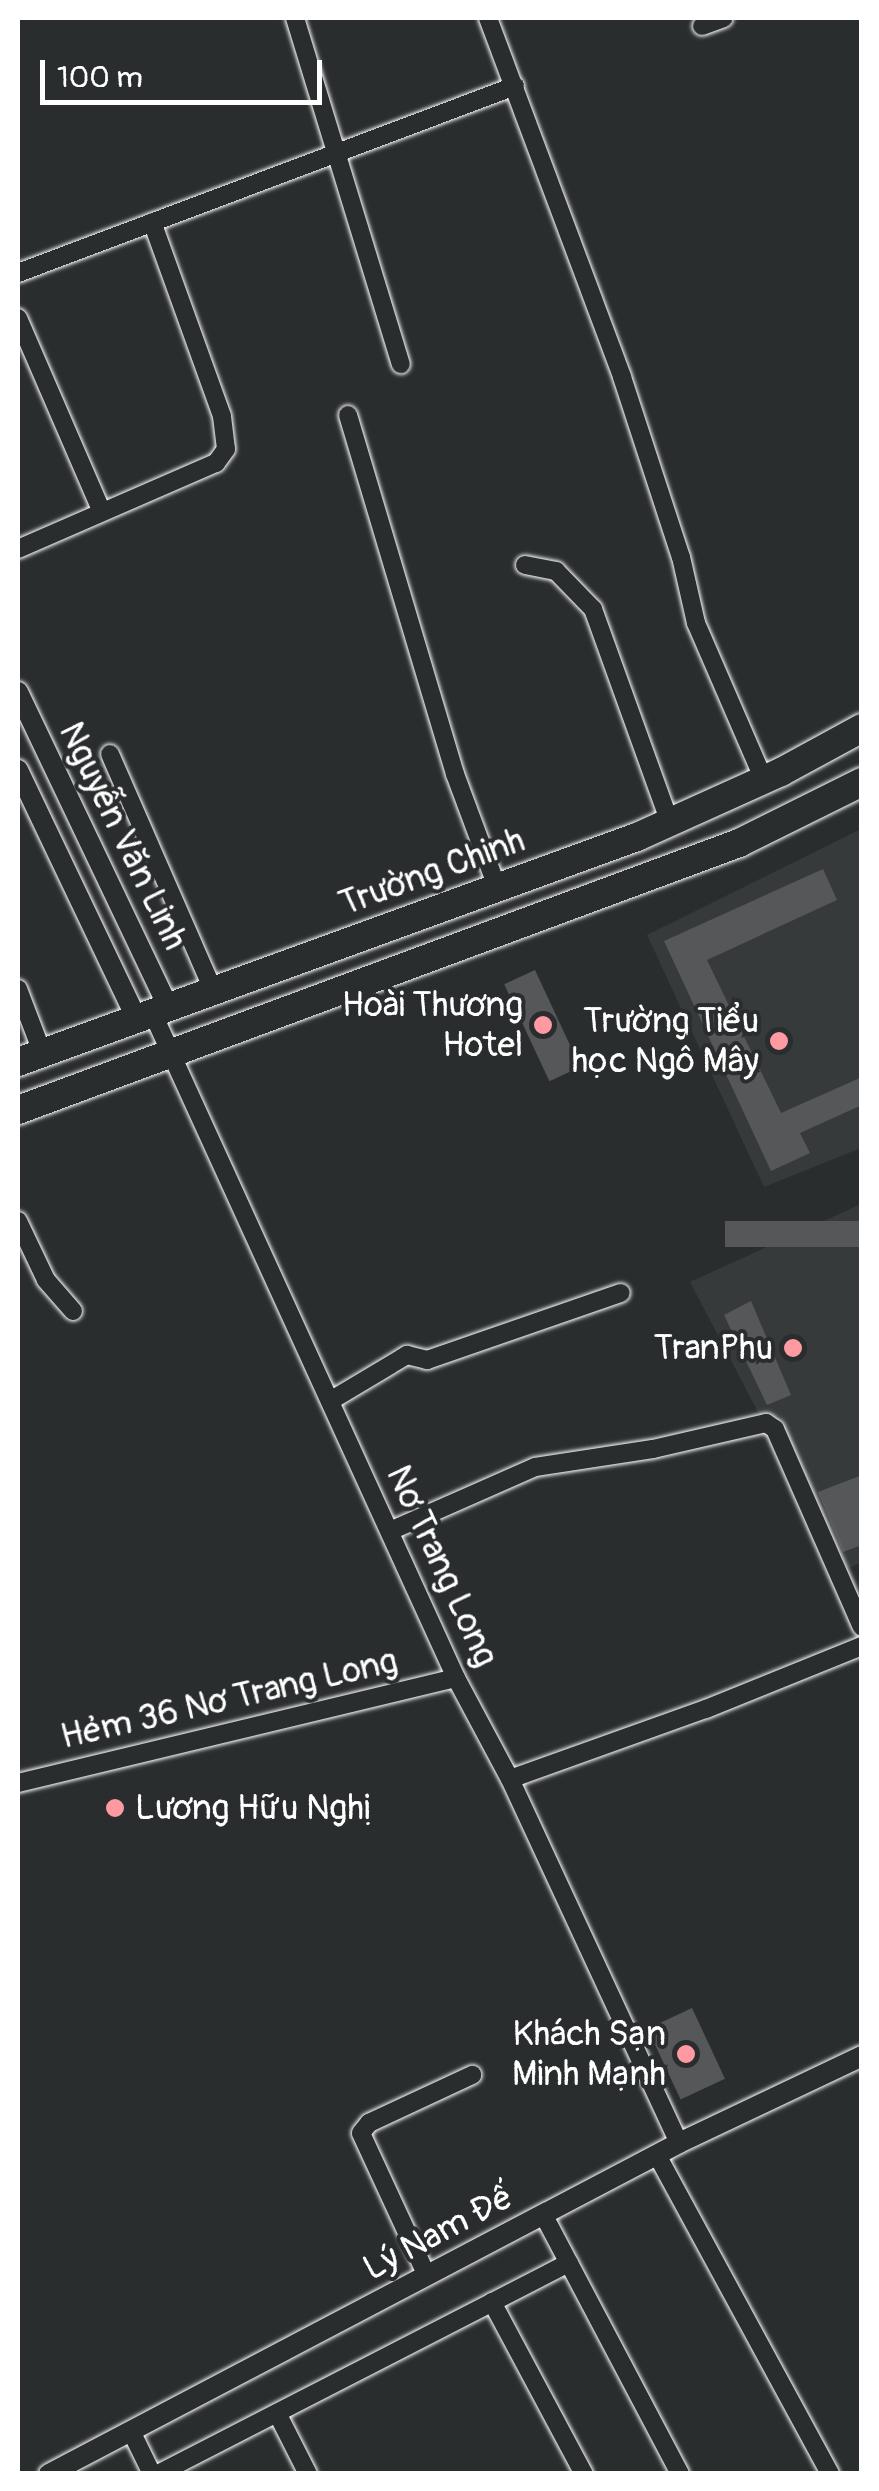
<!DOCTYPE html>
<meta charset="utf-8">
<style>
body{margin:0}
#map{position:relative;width:879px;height:2491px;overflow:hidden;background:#2a2d2e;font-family:Pangolin,sans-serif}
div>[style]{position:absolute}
.built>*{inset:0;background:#373a3b}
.building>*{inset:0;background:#555758;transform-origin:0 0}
.roads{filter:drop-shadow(0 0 2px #fff) drop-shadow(0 0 2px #fff)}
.minor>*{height:18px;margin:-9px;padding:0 9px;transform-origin:9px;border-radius:9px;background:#2a2d2e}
.tertiary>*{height:20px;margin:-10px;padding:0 10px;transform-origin:10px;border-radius:10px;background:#2a2d2e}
.primary>*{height:28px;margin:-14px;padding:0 14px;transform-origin:14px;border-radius:14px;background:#2a2d2e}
.dots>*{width:28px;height:28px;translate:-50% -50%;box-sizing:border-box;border:5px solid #2a2d2e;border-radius:50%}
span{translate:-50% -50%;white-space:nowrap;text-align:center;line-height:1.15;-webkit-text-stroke:8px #2a2d2e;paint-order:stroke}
.street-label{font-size:35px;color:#fff}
.poi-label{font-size:35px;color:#fff}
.right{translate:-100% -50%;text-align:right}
.left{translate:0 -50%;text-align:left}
.frame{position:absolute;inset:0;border:20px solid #fff;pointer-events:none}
.scale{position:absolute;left:40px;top:60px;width:282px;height:45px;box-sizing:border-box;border:5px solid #fff;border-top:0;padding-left:12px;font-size:30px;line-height:35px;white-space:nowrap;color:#fff;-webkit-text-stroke:8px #2a2d2e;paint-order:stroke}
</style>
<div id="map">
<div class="built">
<div style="clip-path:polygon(861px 829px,861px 1148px,764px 1187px,647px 935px)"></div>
<div style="clip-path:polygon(861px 1204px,861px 1563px,848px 1568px,780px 1416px,759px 1414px,690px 1282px)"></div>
</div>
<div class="building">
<div style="clip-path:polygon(823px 869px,837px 900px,707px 960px,781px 1113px,862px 1077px,862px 1105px,800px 1133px,810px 1153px,771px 1171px,664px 941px)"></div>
<div style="left:535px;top:970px;width:107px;height:34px;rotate:65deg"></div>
<div style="left:862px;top:1221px;width:26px;height:137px;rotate:90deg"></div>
<div style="clip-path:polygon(751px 1301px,791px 1395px,767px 1405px,724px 1315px)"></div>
<div style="clip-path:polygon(862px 1475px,862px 1545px,843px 1552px,818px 1492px)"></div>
<div style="left:692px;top:2008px;width:78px;height:49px;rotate:65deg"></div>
</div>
<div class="roads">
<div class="minor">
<div style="left:295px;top:18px;width:362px;rotate:73deg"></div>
<div style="left:488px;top:18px;width:383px;rotate:69.5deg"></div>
<div style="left:622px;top:377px;width:189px;rotate:71.9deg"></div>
<div style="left:681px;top:557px;width:68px;rotate:77.2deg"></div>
<div style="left:696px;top:623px;width:171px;rotate:66.6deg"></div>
<div style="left:702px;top:26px;width:23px;rotate:-20deg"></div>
<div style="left:18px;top:273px;width:531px;rotate:-20.62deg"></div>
<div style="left:18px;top:318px;width:211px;rotate:66.6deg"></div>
<div style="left:348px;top:415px;width:375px;rotate:73.4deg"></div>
<div style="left:455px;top:774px;width:121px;rotate:69.6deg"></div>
<div style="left:18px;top:549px;width:216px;rotate:-23.5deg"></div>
<div style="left:216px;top:463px;width:17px;rotate:-54deg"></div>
<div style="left:226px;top:449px;width:33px;rotate:-97deg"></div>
<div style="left:222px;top:416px;width:206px;rotate:-109.8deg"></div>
<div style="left:525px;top:565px;width:32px;rotate:11deg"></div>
<div style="left:556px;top:571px;width:53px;rotate:45.8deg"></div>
<div style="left:593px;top:609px;width:227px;rotate:70.2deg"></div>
<div style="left:110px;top:754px;width:260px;rotate:66.4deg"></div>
<div style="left:18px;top:989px;width:67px;rotate:69.1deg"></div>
<div style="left:153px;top:1014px;width:730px;rotate:65.47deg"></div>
<div style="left:456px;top:1678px;width:115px;rotate:61.9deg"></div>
<div style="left:510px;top:1779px;width:401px;rotate:65.1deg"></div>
<div style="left:18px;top:1221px;width:65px;rotate:64.6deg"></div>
<div style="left:46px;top:1280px;width:41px;rotate:48.9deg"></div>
<div style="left:330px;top:1401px;width:90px;rotate:-30.9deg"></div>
<div style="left:407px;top:1355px;width:21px;rotate:14deg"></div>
<div style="left:427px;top:1360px;width:205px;rotate:-19.1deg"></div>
<div style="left:390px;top:1531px;width:158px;rotate:-23.8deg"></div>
<div style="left:535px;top:1467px;width:119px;rotate:-8.7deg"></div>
<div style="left:653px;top:1449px;width:116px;rotate:-13deg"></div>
<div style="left:766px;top:1423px;width:11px;rotate:34deg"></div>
<div style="left:775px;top:1429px;width:216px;rotate:66.3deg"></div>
<div style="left:510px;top:1779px;width:208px;rotate:-19.7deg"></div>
<div style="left:706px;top:1709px;width:168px;rotate:-22deg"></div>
<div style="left:18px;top:1783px;width:450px;rotate:-13.5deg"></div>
<div style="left:657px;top:2155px;width:363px;rotate:61.5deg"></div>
<div style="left:543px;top:2214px;width:294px;rotate:62.2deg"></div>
<div style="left:427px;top:2276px;width:157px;rotate:-114.8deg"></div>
<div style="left:361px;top:2133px;width:13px;rotate:-51deg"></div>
<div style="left:369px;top:2123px;width:114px;rotate:-25deg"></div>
<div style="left:492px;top:2302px;width:195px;rotate:61.9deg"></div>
<div style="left:277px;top:2413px;width:68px;rotate:63.1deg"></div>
<div style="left:131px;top:2431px;width:48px;rotate:64deg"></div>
<div style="left:158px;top:2474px;width:462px;rotate:-27.2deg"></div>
</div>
<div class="tertiary">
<div style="left:18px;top:692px;width:350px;rotate:64.5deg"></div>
<div style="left:18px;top:770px;width:276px;rotate:64.5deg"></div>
<div style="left:49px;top:2474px;width:712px;rotate:-27.72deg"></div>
<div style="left:679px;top:2143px;width:203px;rotate:-25.4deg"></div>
</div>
<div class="primary">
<div style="left:18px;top:1062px;width:659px;rotate:-19.98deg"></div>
<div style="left:637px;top:837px;width:158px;rotate:-24.3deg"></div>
<div style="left:781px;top:772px;width:92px;rotate:-28.5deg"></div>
<div style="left:18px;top:1110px;width:769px;rotate:-20.32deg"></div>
<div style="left:739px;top:843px;width:137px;rotate:-26.4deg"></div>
</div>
</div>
<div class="dots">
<div style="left:543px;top:1025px;background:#ff9aa2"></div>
<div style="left:779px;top:1041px;background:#ff9aa2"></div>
<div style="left:793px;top:1348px;background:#ff9aa2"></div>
<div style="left:115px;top:1808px;background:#ff9aa2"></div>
<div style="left:686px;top:2054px;background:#ff9aa2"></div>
</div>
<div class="street-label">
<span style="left:123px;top:836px;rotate:64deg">Nguyễn Văn Linh</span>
<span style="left:432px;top:872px;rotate:-20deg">Trường Chinh</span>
<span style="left:442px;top:1566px;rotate:65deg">Nơ Trang Long</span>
<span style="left:229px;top:1699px;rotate:-13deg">Hẻm 36 Nơ Trang Long</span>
<span style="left:438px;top:2233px;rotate:-28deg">Lý Nam Đế</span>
</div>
<div class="poi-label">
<span class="right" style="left:523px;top:1025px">Hoài Thương<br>Hotel</span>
<span class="right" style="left:759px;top:1041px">Trường Tiểu<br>học Ngô Mây</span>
<span class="right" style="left:773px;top:1348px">TranPhu</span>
<span class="left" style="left:135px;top:1808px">Lương Hữu Nghị</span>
<span class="right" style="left:666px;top:2054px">Khách Sạn<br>Minh Mạnh</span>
</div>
<div class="frame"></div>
<div class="scale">100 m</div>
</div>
